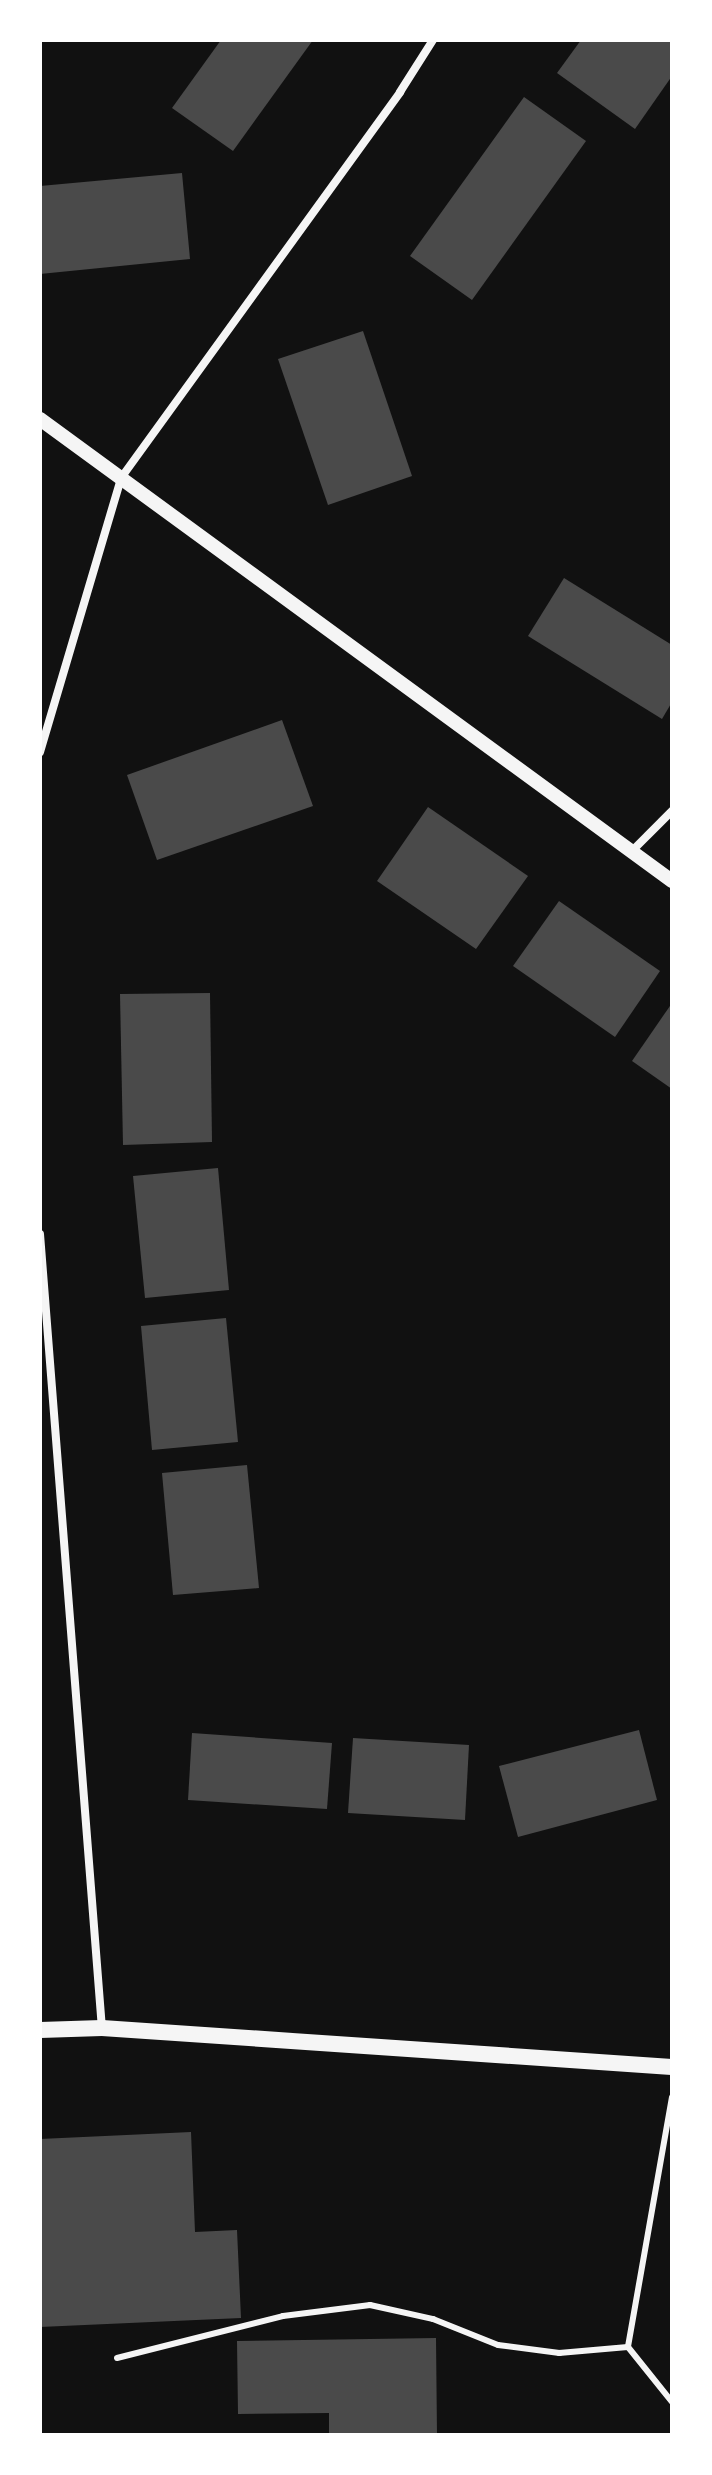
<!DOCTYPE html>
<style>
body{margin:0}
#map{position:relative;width:712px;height:2475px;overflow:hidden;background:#111;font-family:"Source Serif 4",serif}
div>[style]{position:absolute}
.building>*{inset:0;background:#4a4a4a}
.service>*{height:6px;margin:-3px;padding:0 3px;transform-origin:3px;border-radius:3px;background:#f5f5f5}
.minor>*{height:8px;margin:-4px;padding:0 4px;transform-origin:4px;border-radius:4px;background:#f5f5f5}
.tertiary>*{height:14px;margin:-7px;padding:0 7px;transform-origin:7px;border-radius:7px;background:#f5f5f5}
.secondary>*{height:16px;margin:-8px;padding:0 8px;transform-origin:8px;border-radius:8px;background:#f5f5f5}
span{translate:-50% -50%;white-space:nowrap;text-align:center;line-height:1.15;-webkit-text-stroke:8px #fff;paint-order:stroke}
.frame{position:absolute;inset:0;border:42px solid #fff;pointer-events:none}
</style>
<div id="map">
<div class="building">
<div style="clip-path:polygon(221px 40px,313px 40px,233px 151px,172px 108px)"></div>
<div style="clip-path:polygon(581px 40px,672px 40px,672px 76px,635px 129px,557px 73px)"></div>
<div style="clip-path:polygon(524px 97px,586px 141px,472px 300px,410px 256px)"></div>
<div style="clip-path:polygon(182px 173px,190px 259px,40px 274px,40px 186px)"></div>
<div style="clip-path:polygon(363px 331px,412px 476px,328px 505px,278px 359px)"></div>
<div style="clip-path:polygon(564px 578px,672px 645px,672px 702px,662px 719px,528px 636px)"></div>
<div style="clip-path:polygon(282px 720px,313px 806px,157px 860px,127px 775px)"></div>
<div style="clip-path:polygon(428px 807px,528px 876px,476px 949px,377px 881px)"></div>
<div style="clip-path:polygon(559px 901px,660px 971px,615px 1037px,513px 966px)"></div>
<div style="clip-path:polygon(210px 993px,212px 1142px,123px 1145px,120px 994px)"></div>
<div style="clip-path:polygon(672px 1003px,672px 1089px,632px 1061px)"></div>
<div style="clip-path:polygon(218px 1168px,229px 1290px,145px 1298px,133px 1176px)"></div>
<div style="clip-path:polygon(226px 1318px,238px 1442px,152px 1450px,141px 1326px)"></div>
<div style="clip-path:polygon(247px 1465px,259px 1588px,173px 1595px,162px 1473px)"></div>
<div style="clip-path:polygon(639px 1730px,657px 1800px,518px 1837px,499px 1766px)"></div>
<div style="clip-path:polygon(192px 1733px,332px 1743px,327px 1809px,188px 1800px)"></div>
<div style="clip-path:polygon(353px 1738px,469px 1745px,465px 1820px,348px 1813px)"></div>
<div style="clip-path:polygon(191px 2132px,195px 2232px,237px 2230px,241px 2318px,40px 2327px,40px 2139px)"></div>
<div style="clip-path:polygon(436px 2338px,437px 2435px,329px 2435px,329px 2413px,238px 2414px,237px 2341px)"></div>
</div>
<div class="service">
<div style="left:672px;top:2097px;width:254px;rotate:100deg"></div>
<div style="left:628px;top:2347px;width:70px;rotate:51.3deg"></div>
<div style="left:117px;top:2358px;width:171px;rotate:-14.2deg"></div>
<div style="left:283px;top:2316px;width:88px;rotate:-7.2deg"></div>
<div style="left:370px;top:2305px;width:65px;rotate:12.5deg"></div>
<div style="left:433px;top:2319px;width:70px;rotate:21.8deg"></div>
<div style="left:498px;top:2345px;width:62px;rotate:7.5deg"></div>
<div style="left:559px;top:2353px;width:69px;rotate:-5deg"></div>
</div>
<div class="minor">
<div style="left:40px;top:752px;width:286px;rotate:-73.5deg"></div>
<div style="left:121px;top:478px;width:476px;rotate:-54.1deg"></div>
<div style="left:400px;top:92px;width:62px;rotate:-57.6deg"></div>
<div style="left:632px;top:851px;width:57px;rotate:-45deg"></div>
<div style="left:40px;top:1234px;width:796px;rotate:85.54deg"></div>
</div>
<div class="tertiary">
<div style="left:40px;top:419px;width:783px;rotate:36.17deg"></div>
</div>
<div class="secondary">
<div style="left:40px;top:2030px;width:62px;rotate:-1.8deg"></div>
<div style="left:102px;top:2028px;width:571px;rotate:3.91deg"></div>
</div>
<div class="frame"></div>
</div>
